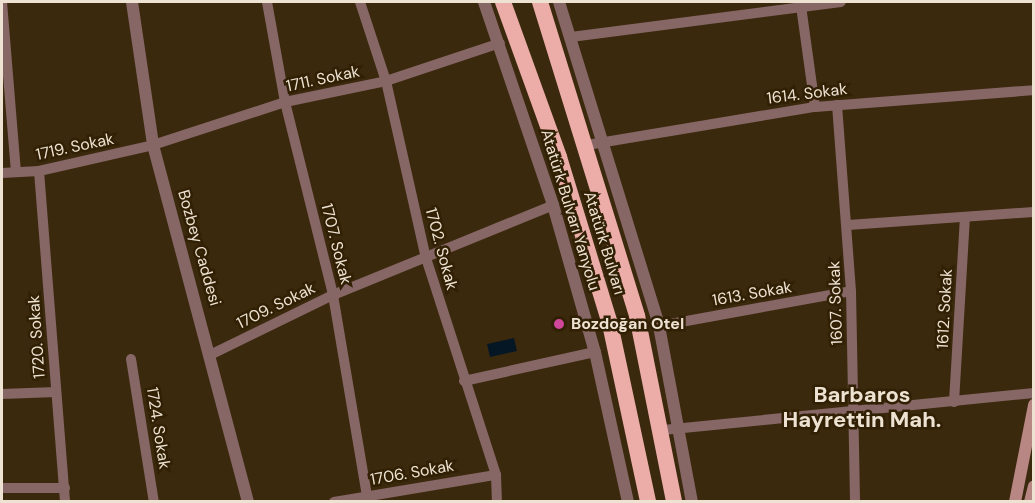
<!DOCTYPE html>
<meta charset="utf-8">
<style>
body{margin:0}
#map{position:relative;width:1035px;height:503px;overflow:hidden;background:#3b290e;font-family:"DM Sans",sans-serif}
div>[style]{position:absolute}
.water>*{inset:0;background:#051724}
.minor>*{height:10px;margin:-5px;padding:0 5px;transform-origin:5px;border-radius:5px;background:#866765}
.tertiary>*{height:12px;margin:-6px;padding:0 6px;transform-origin:6px;border-radius:6px;background:#866765}
.secondary>*{height:12px;margin:-6px;padding:0 6px;transform-origin:6px;border-radius:6px;background:#b88784}
.trunk>*{height:16px;margin:-8px;padding:0 8px;transform-origin:8px;border-radius:8px;background:#ecaca8}
.dots>*{width:16px;height:16px;translate:-50% -50%;box-sizing:border-box;border:3px solid #312004;border-radius:50%}
span{translate:-50% -50%;white-space:nowrap;text-align:center;line-height:1.15;-webkit-text-stroke:5px #312004;paint-order:stroke}
.street-label{font-size:16px;color:#eee3d3}
.poi-label{font-size:16px;color:#eee3d3;font-weight:700}
.left{translate:0 -50%;text-align:left}
.district-label{font-size:22px;color:#eee3d3;font-weight:700}
.frame{position:absolute;inset:0;border:3px solid #eee3d3;pointer-events:none}
</style>
<div id="map">
<div class="water">
<div style="clip-path:polygon(514px 338px,517px 351px,490px 357px,487px 344px)"></div>
</div>
<div class="minor">
<div style="left:2px;top:2px;width:170px;rotate:85.3deg"></div>
<div style="left:267px;top:2px;width:102px;rotate:79.8deg"></div>
<div style="left:285px;top:102px;width:199px;rotate:76deg"></div>
<div style="left:333px;top:295px;width:204px;rotate:80.4deg"></div>
<div style="left:360px;top:2px;width:83px;rotate:71.8deg"></div>
<div style="left:386px;top:81px;width:181px;rotate:77.3deg"></div>
<div style="left:426px;top:258px;width:228px;rotate:72.1deg"></div>
<div style="left:496px;top:475px;width:27px;rotate:88deg"></div>
<div style="left:801px;top:6px;width:102px;rotate:82.1deg"></div>
<div style="left:571px;top:37px;width:272px;rotate:-7.4deg"></div>
<div style="left:837px;top:105px;width:187px;rotate:85.7deg"></div>
<div style="left:851px;top:291px;width:211px;rotate:88.9deg"></div>
<div style="left:587px;top:145px;width:231px;rotate:-9.5deg"></div>
<div style="left:815px;top:107px;width:220px;rotate:-4.4deg"></div>
<div style="left:39px;top:171px;width:332px;rotate:85.5deg"></div>
<div style="left:2px;top:173px;width:37px;rotate:-3deg"></div>
<div style="left:39px;top:171px;width:117px;rotate:-12.8deg"></div>
<div style="left:153px;top:145px;width:139px;rotate:-18deg"></div>
<div style="left:285px;top:102px;width:103px;rotate:-11.7deg"></div>
<div style="left:386px;top:81px;width:120px;rotate:-18.4deg"></div>
<div style="left:848px;top:225px;width:186px;rotate:-4deg"></div>
<div style="left:659px;top:326px;width:195px;rotate:-10.3deg"></div>
<div style="left:212px;top:354px;width:135px;rotate:-26deg"></div>
<div style="left:333px;top:295px;width:238px;rotate:-22.2deg"></div>
<div style="left:131px;top:359px;width:145px;rotate:80.9deg"></div>
<div style="left:464px;top:381px;width:134px;rotate:-12.5deg"></div>
<div style="left:2px;top:394px;width:54px;rotate:-2.1deg"></div>
<div style="left:954px;top:402px;width:185px;rotate:-86.6deg"></div>
<div style="left:663px;top:430px;width:373px;rotate:-5.7deg"></div>
<div style="left:2px;top:488px;width:63px"></div>
<div style="left:334px;top:502px;width:164px;rotate:-9.5deg"></div>
</div>
<div class="tertiary">
<div style="left:132px;top:2px;width:145px;rotate:81.6deg"></div>
<div style="left:153px;top:145px;width:369px;rotate:75.1deg"></div>
<div style="left:484px;top:2px;width:214px;rotate:71.2deg"></div>
<div style="left:553px;top:205px;width:153px;rotate:74.1deg"></div>
<div style="left:595px;top:352px;width:154px;rotate:77.6deg"></div>
<div style="left:559px;top:2px;width:339px;rotate:72.8deg"></div>
<div style="left:659px;top:326px;width:179px;rotate:79.4deg"></div>
</div>
<div class="secondary">
<div style="left:1015px;top:502px;width:99px;rotate:-78.9deg"></div>
<div style="left:1030px;top:502px;width:16px;rotate:-76deg"></div>
</div>
<div class="trunk">
<div style="left:503px;top:2px;width:165px;rotate:70.1deg"></div>
<div style="left:559px;top:157px;width:175px;rotate:73deg"></div>
<div style="left:610px;top:324px;width:182px;rotate:77.9deg"></div>
<div style="left:540px;top:2px;width:329px;rotate:72.8deg"></div>
<div style="left:637px;top:316px;width:190px;rotate:78.7deg"></div>
</div>
<div class="dots">
<div style="left:559px;top:324px;background:#d1479c"></div>
</div>
<div class="street-label">
<span style="left:323px;top:79px;rotate:-12deg">1711. Sokak</span>
<span style="left:807px;top:94px;rotate:-7deg">1614. Sokak</span>
<span style="left:75px;top:147px;rotate:-12deg">1719. Sokak</span>
<span style="left:570px;top:210px;rotate:73deg">Atatürk Bulvarı Yanyolu</span>
<span style="left:604px;top:243px;rotate:73deg">Atatürk Bulvarı</span>
<span style="left:336px;top:244px;rotate:76deg">1707. Sokak</span>
<span style="left:199px;top:248px;rotate:74deg">Bozbey Caddesi</span>
<span style="left:441px;top:249px;rotate:75deg">1702. Sokak</span>
<span style="left:752px;top:294px;rotate:-10deg">1613. Sokak</span>
<span style="left:836px;top:303px;rotate:-92deg">1607. Sokak</span>
<span style="left:276px;top:306px;rotate:-26deg">1709. Sokak</span>
<span style="left:945px;top:309px;rotate:-87deg">1612. Sokak</span>
<span style="left:37px;top:337px;rotate:-94deg">1720. Sokak</span>
<span style="left:158px;top:428px;rotate:81deg">1724. Sokak</span>
<span style="left:412px;top:473px;rotate:-10deg">1706. Sokak</span>
</div>
<div class="poi-label">
<span class="left" style="left:571px;top:324px">Bozdoğan Otel</span>
</div>
<div class="district-label">
<span style="left:862px;top:407px">Barbaros<br>Hayrettin Mah.</span>
</div>
<div class="frame"></div>
</div>
